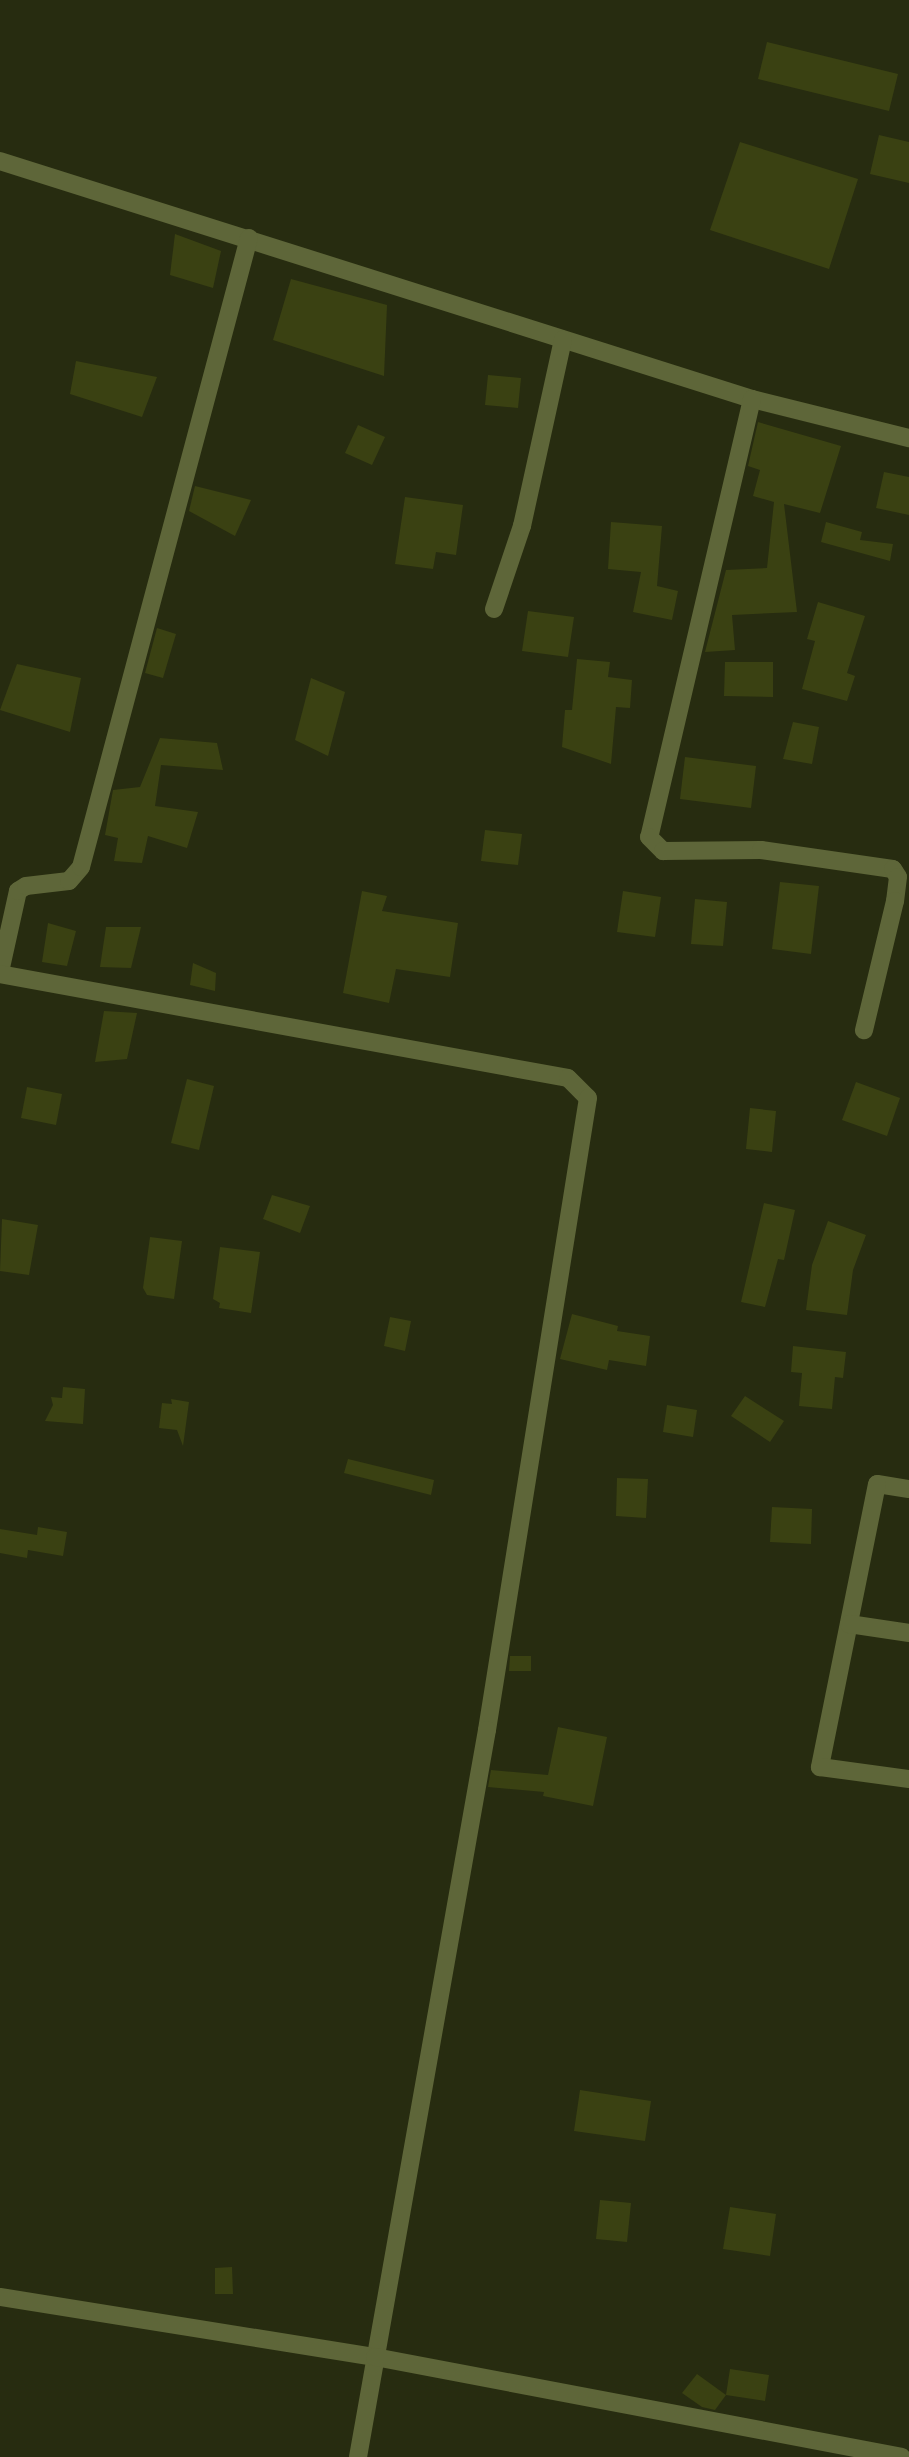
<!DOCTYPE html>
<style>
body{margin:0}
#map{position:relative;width:909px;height:2457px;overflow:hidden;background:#272c10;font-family:Arial,sans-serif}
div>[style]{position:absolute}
.building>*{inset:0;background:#3a4112}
.minor>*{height:18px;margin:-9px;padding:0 9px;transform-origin:9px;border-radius:9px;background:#5e6639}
span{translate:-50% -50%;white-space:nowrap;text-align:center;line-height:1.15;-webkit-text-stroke:7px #272c10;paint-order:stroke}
</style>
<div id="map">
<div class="building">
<div style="clip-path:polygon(767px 42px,898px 74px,889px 111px,758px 79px)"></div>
<div style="clip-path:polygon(879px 135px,909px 142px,909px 183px,870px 174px)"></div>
<div style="clip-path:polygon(740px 142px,858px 179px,829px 269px,710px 230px)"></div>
<div style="clip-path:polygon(175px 234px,221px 251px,213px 288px,170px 275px)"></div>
<div style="clip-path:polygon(291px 279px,387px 305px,384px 376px,273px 340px)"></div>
<div style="clip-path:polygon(76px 361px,157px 377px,142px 417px,70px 394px)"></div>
<div style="clip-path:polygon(488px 375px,521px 378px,518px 408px,485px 405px)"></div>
<div style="clip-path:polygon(758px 422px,841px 446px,820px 513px,784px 504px,797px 612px,732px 615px,735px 650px,705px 652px,726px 570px,767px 568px,774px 502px,753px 496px,760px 470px,748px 466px)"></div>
<div style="clip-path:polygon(358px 425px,385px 437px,372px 465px,345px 453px)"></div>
<div style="clip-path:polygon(884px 472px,909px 477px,909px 515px,876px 508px)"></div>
<div style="clip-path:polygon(195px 486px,251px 500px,235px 536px,189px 511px)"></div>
<div style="clip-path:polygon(405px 497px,463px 505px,456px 555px,436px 552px,433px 569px,395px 564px)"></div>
<div style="clip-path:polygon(611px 522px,662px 526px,657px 586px,678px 591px,672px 620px,633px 612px,641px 572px,608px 569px)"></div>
<div style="clip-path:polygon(826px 522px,862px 532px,860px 540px,893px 544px,890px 561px,821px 542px)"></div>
<div style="clip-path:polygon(818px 602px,865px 616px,847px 673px,855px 676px,847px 701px,802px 689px,815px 641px,807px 639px)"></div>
<div style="clip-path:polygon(528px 611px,574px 617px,568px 657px,522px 651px)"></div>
<div style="clip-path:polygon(157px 628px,176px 634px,163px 678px,145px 673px)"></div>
<div style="clip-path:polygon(577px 659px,610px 662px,608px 677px,632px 680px,630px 708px,616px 707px,611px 764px,562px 747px,565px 710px,572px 710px)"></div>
<div style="clip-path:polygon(725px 662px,773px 662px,773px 697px,724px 696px)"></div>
<div style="clip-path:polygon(17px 664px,81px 678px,70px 732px,0 710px)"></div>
<div style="clip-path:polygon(311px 678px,345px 692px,328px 756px,295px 740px)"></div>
<div style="clip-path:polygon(793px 722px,819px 727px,812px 764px,783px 759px)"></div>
<div style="clip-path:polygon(160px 738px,217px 743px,223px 770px,161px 765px,155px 806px,198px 812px,187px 848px,148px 836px,142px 863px,114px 861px,118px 838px,105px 835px,113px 790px,140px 787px)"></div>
<div style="clip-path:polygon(685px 757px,756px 766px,751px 808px,680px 799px)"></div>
<div style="clip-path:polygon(485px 830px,522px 834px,518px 865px,481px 861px)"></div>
<div style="clip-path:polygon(780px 882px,819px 886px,811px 954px,772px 949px)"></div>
<div style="clip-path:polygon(362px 891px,387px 896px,382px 911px,458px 923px,450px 977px,396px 969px,389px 1003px,343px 993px)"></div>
<div style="clip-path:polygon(623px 891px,661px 897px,655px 937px,617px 932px)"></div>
<div style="clip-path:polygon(695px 899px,727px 902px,723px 946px,691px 944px)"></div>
<div style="clip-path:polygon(48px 923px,76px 931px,67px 966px,42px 962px)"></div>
<div style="clip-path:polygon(106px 927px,141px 927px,131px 968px,100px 967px)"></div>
<div style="clip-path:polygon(193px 963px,216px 973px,215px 991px,190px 985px)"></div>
<div style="clip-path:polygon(104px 1011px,137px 1013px,127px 1059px,95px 1062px)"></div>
<div style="clip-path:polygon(187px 1079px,214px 1086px,199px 1150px,171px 1143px)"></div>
<div style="clip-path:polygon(856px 1082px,900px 1098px,887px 1136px,842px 1120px)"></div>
<div style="clip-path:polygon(27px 1087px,62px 1094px,56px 1125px,21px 1118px)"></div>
<div style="clip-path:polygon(750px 1108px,776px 1111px,772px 1152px,746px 1149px)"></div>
<div style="clip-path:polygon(272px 1195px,310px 1206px,300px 1233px,263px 1219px)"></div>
<div style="clip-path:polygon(764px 1203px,795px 1210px,784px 1260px,778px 1259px,765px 1307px,741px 1302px)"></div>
<div style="clip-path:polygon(2px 1219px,38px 1225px,29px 1275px,0 1271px)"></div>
<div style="clip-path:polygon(828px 1221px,866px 1235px,853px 1270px,847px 1315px,806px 1310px,812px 1265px)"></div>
<div style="clip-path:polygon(150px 1237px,182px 1241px,174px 1299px,147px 1295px,143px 1288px)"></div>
<div style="clip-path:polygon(220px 1247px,260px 1252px,251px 1313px,219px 1308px,220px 1303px,213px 1299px)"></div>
<div style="clip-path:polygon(572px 1314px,618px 1326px,617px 1331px,650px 1336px,646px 1366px,609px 1360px,607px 1370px,560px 1359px)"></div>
<div style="clip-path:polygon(390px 1317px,411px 1321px,405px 1351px,384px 1346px)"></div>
<div style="clip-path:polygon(793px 1346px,846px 1352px,843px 1378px,835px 1377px,832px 1409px,799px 1406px,802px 1373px,791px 1372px)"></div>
<div style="clip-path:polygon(63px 1387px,85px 1389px,83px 1424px,45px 1421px,53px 1405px,51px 1397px,62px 1398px)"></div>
<div style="clip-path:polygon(745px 1396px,784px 1421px,770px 1442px,731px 1416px)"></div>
<div style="clip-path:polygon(171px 1399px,189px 1402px,183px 1446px,177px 1430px,159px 1428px,162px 1403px,172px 1404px)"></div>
<div style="clip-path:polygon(667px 1405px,697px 1410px,693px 1437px,663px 1432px)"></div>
<div style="clip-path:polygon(348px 1459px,434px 1480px,431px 1495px,344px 1473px)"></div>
<div style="clip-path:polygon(617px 1478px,648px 1479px,646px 1518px,616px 1516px)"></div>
<div style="clip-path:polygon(772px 1507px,812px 1509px,811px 1544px,770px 1542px)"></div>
<div style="clip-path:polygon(38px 1527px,67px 1532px,63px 1556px,28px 1550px,27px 1558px,0 1553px,0 1529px,37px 1535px)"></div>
<div style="clip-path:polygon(510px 1656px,531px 1656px,531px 1671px,509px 1671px)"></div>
<div style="clip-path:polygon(558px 1727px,607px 1737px,593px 1806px,543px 1796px,544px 1792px,488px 1787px,491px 1770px,548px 1775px)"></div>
<div style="clip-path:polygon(580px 2090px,651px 2101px,645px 2141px,574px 2131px)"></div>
<div style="clip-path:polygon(600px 2200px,631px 2203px,627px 2242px,596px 2239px)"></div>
<div style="clip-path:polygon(730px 2207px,776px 2214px,770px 2256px,723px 2249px)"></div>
<div style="clip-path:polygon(232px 2267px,233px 2294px,215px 2294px,215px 2268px)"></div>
<div style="clip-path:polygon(730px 2369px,769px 2375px,765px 2401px,726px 2395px)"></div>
<div style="clip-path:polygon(697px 2374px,726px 2395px,715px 2410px,702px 2407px,682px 2393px)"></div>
</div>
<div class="minor">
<div style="left:0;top:161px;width:789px;rotate:17.56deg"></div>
<div style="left:752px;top:399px;width:162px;rotate:14deg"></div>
<div style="left:752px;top:399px;width:450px;rotate:103.2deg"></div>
<div style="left:649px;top:837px;width:20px;rotate:45deg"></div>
<div style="left:663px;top:851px;width:98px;rotate:-0.6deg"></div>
<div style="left:761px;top:850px;width:133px;rotate:8.2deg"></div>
<div style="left:893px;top:869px;width:9px;rotate:58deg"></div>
<div style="left:898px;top:877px;width:24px;rotate:97deg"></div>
<div style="left:895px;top:901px;width:133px;rotate:103.5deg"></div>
<div style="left:494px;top:609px;width:88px;rotate:-71.4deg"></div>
<div style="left:522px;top:526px;width:191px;rotate:-77.6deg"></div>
<div style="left:0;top:972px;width:83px;rotate:-77.5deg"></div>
<div style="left:18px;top:891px;width:9px;rotate:-32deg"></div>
<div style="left:26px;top:886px;width:43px;rotate:-6.6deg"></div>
<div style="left:69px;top:881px;width:18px;rotate:-49deg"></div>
<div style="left:81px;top:867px;width:651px;rotate:-75.05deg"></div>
<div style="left:0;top:974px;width:577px;rotate:10.38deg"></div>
<div style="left:568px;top:1078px;width:28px;rotate:45deg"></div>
<div style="left:588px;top:1098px;width:640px;rotate:99.08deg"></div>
<div style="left:487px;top:1730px;width:738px;rotate:100.06deg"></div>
<div style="left:909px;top:1489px;width:32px;rotate:-171deg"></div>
<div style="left:877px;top:1484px;width:289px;rotate:101.4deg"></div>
<div style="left:820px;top:1767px;width:90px;rotate:7.7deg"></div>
<div style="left:849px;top:1624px;width:61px;rotate:8.5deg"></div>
<div style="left:0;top:2297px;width:380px;rotate:9.1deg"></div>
<div style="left:375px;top:2357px;width:536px;rotate:10.74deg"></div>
</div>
</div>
